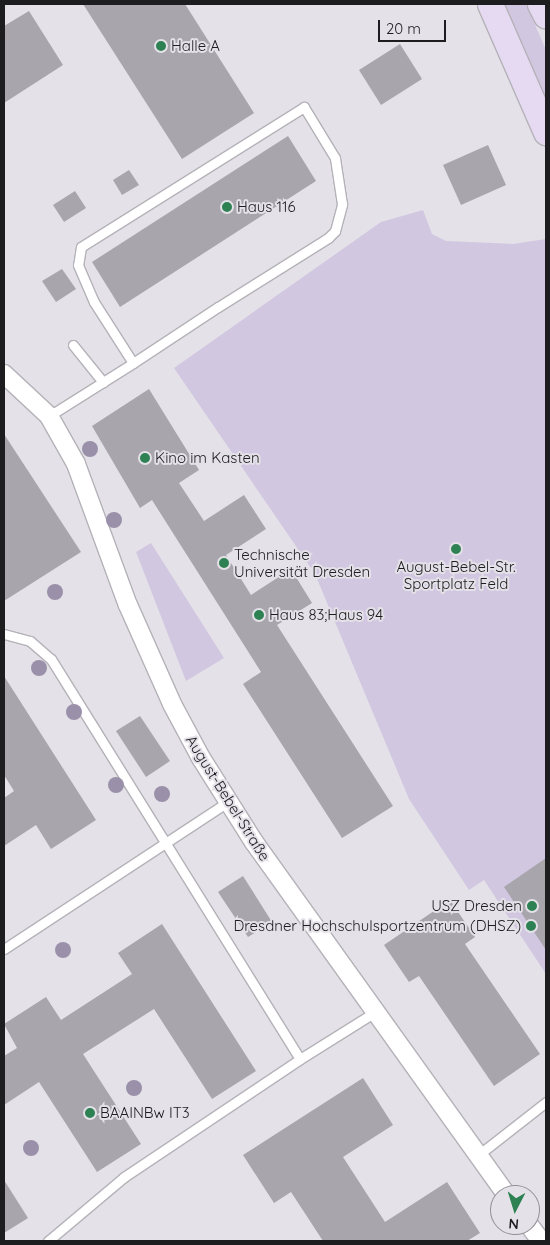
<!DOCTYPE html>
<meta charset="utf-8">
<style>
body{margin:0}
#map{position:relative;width:550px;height:1245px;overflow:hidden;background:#e4e1e8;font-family:Quicksand,sans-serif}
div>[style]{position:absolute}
.green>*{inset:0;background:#d2c7e0}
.building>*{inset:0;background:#a8a5ac}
.roads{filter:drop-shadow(1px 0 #b4b2b8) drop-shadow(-1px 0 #b4b2b8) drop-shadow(0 1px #b4b2b8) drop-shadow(0 -1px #b4b2b8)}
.service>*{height:9px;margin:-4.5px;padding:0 4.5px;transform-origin:4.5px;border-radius:4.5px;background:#fff}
.minor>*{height:18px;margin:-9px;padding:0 9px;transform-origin:9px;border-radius:9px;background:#fff}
.secondary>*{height:25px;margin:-12.5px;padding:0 12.5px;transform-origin:12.5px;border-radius:12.5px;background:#e5daf2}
.trees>*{width:16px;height:16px;margin:-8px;border-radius:50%;background:#9b90a9}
.dots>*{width:14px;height:14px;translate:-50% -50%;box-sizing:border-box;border:2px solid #e4e1e8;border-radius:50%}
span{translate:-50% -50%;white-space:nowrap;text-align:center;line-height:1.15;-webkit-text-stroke:4px #e4e1e8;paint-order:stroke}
.poi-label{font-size:15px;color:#1d1c1f}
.left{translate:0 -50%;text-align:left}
.right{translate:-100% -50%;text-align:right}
.street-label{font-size:15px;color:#1d1c1f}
.frame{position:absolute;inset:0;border:5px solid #1d1c1f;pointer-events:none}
.north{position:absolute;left:490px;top:1185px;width:50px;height:50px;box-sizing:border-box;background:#e4e1e8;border:1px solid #949298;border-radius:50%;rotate:185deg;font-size:14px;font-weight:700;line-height:20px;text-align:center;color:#1d1c1f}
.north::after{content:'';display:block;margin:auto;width:18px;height:22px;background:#2e8153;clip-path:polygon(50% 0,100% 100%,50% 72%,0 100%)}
.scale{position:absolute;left:378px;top:20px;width:68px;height:22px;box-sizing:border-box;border:2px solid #1d1c1f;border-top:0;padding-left:6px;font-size:15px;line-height:18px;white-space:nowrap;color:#1d1c1f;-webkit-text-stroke:4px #e4e1e8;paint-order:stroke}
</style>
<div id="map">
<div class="green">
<div style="clip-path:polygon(502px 4px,526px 4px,546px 50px,546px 101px)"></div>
<div style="clip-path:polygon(423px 210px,432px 234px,446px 241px,513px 244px,546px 239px,546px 974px,484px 880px,469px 890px,409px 799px,315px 574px,174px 368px,381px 222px)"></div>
<div style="clip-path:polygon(151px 543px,224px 658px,186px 681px,136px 552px)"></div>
</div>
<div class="building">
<div style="clip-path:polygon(83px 4px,185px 4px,254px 113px,182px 159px)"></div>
<div style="clip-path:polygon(29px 11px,63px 65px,4px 103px,4px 26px)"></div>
<div style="clip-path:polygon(400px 44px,422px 79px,381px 105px,359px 70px)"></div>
<div style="clip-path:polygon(288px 136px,316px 181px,120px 307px,92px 262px)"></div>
<div style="clip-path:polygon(488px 145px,506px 185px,461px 205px,443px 165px)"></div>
<div style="clip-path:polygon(129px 170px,139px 185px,122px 195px,113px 180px)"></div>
<div style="clip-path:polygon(75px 191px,86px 208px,64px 222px,53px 205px)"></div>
<div style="clip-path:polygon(62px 269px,76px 289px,56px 302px,42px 281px)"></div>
<div style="clip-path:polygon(149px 389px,199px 470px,179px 483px,204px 521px,244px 495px,266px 529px,226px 555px,251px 595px,291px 569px,312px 603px,277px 625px,393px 806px,342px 838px,243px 684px,261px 672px,152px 500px,140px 508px,92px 426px)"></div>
<div style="clip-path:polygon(4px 434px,81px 552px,4px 601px)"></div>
<div style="clip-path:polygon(4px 676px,96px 820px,51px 849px,36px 825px,4px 846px,4px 798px,14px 791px,4px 775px)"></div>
<div style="clip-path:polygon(140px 716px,170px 761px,146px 777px,116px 731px)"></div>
<div style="clip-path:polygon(546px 858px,546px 950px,504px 887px)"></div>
<div style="clip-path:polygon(243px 876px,272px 922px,248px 937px,218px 892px)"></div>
<div style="clip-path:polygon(450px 900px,475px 937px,465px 944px,540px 1054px,494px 1086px,419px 976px,409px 982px,384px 945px)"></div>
<div style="clip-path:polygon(162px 924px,256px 1071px,212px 1099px,154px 1009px,83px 1054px,141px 1144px,97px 1172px,39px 1082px,4px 1105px,4px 1056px,17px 1048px,4px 1024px,46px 997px,61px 1020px,132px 974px,118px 953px)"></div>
<div style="clip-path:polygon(363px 1078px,393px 1125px,343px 1157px,385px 1222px,447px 1182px,480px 1233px,467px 1241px,323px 1241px,291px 1192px,274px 1203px,243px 1155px)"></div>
<div style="clip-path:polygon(4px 1180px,28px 1218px,4px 1233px)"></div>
</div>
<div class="roads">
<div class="service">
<div style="left:73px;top:345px;width:48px;rotate:51deg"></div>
<div style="left:49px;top:416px;width:99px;rotate:-32.2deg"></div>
<div style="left:133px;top:363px;width:102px;rotate:-33.4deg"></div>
<div style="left:218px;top:307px;width:130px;rotate:-32.1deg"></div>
<div style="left:328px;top:238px;width:10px;rotate:-45deg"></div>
<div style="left:335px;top:231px;width:28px;rotate:-75deg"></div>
<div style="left:342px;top:204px;width:47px;rotate:-98.7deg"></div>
<div style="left:335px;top:158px;width:60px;rotate:-121.3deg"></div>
<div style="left:304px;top:107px;width:263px;rotate:147.9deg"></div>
<div style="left:81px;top:247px;width:18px;rotate:99deg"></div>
<div style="left:78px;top:265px;width:40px;rotate:66.6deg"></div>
<div style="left:94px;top:302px;width:72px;rotate:57.4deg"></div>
<div style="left:4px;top:634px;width:27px;rotate:15deg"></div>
<div style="left:30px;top:641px;width:28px;rotate:41deg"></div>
<div style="left:51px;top:659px;width:471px;rotate:58.1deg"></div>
<div style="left:300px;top:1059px;width:89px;rotate:-32.1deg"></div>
<div style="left:4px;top:949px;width:268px;rotate:-33.3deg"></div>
<div style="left:477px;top:1156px;width:88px;rotate:-38deg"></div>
<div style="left:48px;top:1241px;width:99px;rotate:-40.1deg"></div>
<div style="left:124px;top:1177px;width:212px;rotate:-33.8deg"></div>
</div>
<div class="minor">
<div style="left:4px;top:374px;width:62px;rotate:43deg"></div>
<div style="left:49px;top:416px;width:55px;rotate:60.6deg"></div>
<div style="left:76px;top:464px;width:150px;rotate:69.8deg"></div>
<div style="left:128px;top:605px;width:108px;rotate:66deg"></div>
<div style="left:172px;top:704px;width:61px;rotate:61.8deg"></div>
<div style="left:201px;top:758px;width:99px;rotate:57.8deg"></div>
<div style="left:254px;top:842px;width:434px;rotate:54.4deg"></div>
<div style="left:529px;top:1225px;width:20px;rotate:53deg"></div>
</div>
<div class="secondary">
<div style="left:490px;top:4px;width:140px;rotate:66.4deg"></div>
<div style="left:540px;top:4px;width:13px;rotate:63deg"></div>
</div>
</div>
<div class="trees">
<div style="left:90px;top:449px"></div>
<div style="left:114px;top:520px"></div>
<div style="left:55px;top:592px"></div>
<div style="left:39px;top:668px"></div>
<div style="left:74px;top:712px"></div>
<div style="left:116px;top:785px"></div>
<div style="left:162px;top:794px"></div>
<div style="left:63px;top:950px"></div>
<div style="left:134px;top:1088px"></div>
<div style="left:31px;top:1148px"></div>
</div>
<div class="dots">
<div style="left:161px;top:46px;background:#2e8153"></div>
<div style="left:227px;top:207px;background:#2e8153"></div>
<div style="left:145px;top:458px;background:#2e8153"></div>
<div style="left:456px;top:549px;background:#2e8153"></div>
<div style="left:224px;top:563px;background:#2e8153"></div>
<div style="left:259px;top:615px;background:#2e8153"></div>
<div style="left:532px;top:906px;background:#2e8153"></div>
<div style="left:531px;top:926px;background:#2e8153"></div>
<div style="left:90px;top:1113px;background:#2e8153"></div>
</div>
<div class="poi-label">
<span class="left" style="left:171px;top:46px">Halle A</span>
<span class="left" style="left:237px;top:207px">Haus 116</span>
<span class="left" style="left:155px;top:458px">Kino im Kasten</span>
<span class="left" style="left:234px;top:563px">Technische<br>Universität Dresden</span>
<span style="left:456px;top:575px">August-Bebel-Str.<br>Sportplatz Feld</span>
<span class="left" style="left:269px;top:615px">Haus 83;Haus 94</span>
<span class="right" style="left:522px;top:906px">USZ Dresden</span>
<span class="right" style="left:521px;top:926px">Dresdner Hochschulsportzentrum (DHSZ)</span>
<span class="left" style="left:100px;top:1113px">BAAINBw IT3</span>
</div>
<div class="street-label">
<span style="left:228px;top:798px;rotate:58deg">August-Bebel-Straße</span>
</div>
<div class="frame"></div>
<div class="north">N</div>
<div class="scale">20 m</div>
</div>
